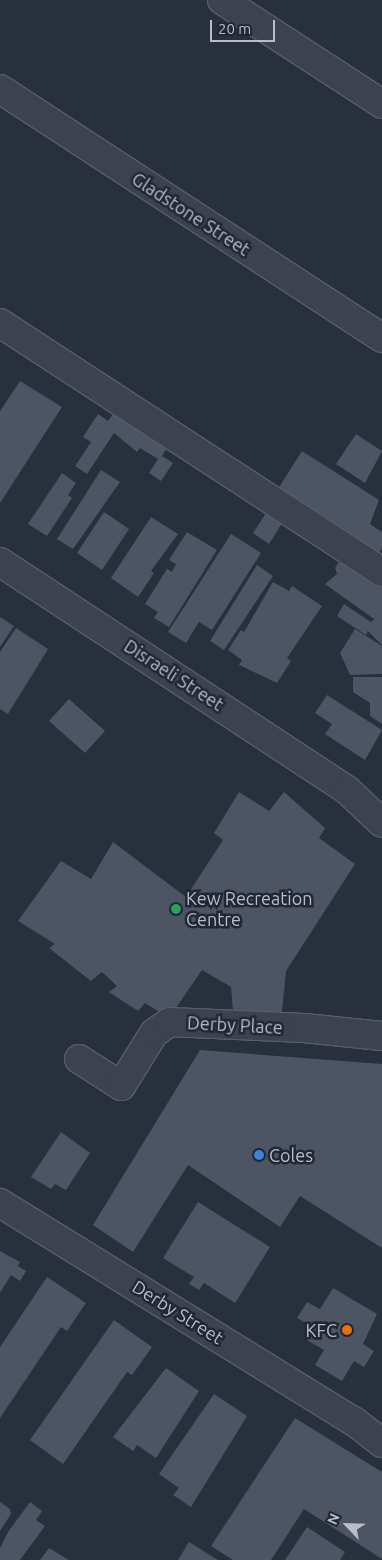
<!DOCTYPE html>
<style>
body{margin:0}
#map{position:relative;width:382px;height:1560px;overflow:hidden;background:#282f3d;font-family:Ubuntu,sans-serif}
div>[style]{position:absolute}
.building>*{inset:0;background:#4d5463}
.roads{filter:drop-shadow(1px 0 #575d68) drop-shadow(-1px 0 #575d68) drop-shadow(0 1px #575d68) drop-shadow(0 -1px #575d68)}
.minor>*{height:28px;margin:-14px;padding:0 14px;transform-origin:14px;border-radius:14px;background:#3c424e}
.dots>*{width:14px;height:14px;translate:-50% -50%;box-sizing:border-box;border:2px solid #212733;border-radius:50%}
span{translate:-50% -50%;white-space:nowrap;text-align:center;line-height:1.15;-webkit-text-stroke:5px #212733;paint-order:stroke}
.street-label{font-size:18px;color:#b9bdc8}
.poi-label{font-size:18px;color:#b9bdc8}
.left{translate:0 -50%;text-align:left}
.right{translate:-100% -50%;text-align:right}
.north{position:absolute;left:322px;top:1500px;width:50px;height:50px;-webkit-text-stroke:4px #212733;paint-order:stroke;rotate:294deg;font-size:14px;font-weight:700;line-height:20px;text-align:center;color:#b9bdc8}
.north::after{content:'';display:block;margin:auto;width:18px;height:22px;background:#b9bdc8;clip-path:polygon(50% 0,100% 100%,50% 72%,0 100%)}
.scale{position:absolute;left:210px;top:20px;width:65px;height:22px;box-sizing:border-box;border:2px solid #b9bdc8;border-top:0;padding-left:6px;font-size:15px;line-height:18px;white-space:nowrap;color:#b9bdc8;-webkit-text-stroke:4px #212733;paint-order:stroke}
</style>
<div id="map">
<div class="building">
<div style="clip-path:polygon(20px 381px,62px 407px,0 503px,0 411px)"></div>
<div style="clip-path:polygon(98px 414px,108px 421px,113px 414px,128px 424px,139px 421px,171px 442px,162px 456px,173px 463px,161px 481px,149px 473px,158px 459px,140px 448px,137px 452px,114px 433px,87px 474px,75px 466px,91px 442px,83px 437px)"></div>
<div style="clip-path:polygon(356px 434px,382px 451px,365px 483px,336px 464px)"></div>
<div style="clip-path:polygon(302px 451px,379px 500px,370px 524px,382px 532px,382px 548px,375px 560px,278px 489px)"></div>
<div style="clip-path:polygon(101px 470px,120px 482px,73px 549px,57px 539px)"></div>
<div style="clip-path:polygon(62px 473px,76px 483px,68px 495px,72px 498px,47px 536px,28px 524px)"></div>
<div style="clip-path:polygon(270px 507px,286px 517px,269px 544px,253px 533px)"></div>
<div style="clip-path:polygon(104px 512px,129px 529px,102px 570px,77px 553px)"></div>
<div style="clip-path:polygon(151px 517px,178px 534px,151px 571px,154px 573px,138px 597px,111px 578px)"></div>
<div style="clip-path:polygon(187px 532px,217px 550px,169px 627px,154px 618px,158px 612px,145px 604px,167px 569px,172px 572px,176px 564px,169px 560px)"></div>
<div style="clip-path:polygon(231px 534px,261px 553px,212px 630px,199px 622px,186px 643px,168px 632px)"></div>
<div style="clip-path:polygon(341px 558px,382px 579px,382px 645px,368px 631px,366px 635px,337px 616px,344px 604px,371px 622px,374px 619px,325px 584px,337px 574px,335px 568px)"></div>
<div style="clip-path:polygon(257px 565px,273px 576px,224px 650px,210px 641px)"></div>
<div style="clip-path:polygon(273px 582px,289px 591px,292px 586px,322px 606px,287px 658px,291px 661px,277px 683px,239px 665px,242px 660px,228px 650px,241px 630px,244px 632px)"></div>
<div style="clip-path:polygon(0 617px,14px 626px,0 647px)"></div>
<div style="clip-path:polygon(16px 628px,48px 649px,8px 714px,0 709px,0 652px)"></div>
<div style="clip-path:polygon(355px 629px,382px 646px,382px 674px,350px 675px,340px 653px)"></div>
<div style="clip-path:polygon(353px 677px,382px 677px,382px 724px,370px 716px,370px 703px,353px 692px)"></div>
<div style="clip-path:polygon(327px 695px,382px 730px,365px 760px,325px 734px,332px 724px,315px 713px)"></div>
<div style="clip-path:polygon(69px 699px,105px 731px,85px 753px,49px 721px)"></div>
<div style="clip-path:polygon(239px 792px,269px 811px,284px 792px,325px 828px,319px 838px,355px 864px,286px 971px,282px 1012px,233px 1011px,231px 987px,202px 970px,169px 1018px,145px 1003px,138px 1011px,109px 992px,117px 986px,102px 972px,91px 981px,49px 948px,55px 944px,18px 921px,61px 861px,91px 879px,113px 842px,186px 897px,223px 840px,214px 833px)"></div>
<div style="clip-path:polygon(200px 1050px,382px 1064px,382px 1248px,300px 1196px,280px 1227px,188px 1165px,133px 1252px,93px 1225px)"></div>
<div style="clip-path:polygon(61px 1132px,90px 1153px,66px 1190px,55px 1184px,51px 1189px,31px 1177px)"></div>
<div style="clip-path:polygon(198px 1202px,270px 1247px,235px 1303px,204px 1283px,199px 1290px,189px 1284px,194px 1277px,163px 1258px)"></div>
<div style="clip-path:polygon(0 1251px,20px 1262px,18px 1266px,26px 1271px,20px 1281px,11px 1275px,0 1293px)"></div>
<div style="clip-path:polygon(47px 1277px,86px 1303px,67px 1331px,61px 1327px,0 1418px,0 1347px)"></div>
<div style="clip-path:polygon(333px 1288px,377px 1314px,363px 1344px,374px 1351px,364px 1367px,354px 1361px,342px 1381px,315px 1365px,324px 1350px,307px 1340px,314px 1328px,297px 1318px,307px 1302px,320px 1309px)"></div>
<div style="clip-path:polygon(114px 1320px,152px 1347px,132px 1375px,127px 1372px,63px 1464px,30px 1440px)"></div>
<div style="clip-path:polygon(166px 1368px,199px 1391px,156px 1458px,137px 1445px,133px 1451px,113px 1437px)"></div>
<div style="clip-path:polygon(214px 1394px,247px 1416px,191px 1507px,173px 1495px,179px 1488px,159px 1474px)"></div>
<div style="clip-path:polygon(295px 1418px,382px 1472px,382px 1559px,304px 1509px,271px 1560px,233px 1560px,211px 1546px)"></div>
<div style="clip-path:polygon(0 1502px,10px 1509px,11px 1514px,0 1531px)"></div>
<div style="clip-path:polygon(30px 1502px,42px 1511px,36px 1520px,45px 1526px,20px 1560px,0 1560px,0 1548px,8px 1532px)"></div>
<div style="clip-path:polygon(307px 1527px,345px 1552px,340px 1560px,285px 1560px)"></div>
<div style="clip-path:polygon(189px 1542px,218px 1560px,178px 1560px)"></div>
<div style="clip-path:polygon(49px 1548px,69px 1560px,40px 1560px)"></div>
</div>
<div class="roads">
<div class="minor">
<div style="left:222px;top:0;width:191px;rotate:33deg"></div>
<div style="left:0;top:89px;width:456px;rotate:33.1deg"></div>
<div style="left:0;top:323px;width:456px;rotate:33.1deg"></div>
<div style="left:0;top:562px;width:415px;rotate:33.3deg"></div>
<div style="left:347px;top:790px;width:48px;rotate:43.3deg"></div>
<div style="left:79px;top:1059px;width:50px;rotate:32.7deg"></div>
<div style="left:121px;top:1086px;width:62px;rotate:-58.1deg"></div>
<div style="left:154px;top:1033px;width:19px;rotate:-35deg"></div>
<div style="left:170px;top:1022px;width:134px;rotate:2.6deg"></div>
<div style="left:304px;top:1028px;width:78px;rotate:5.9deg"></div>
<div style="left:0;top:1203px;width:417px;rotate:31.7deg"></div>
<div style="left:355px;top:1422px;width:34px;rotate:38deg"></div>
</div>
</div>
<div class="dots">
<div style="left:176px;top:909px;background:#2e9e5b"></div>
<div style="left:259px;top:1155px;background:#3f7fe0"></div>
<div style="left:347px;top:1330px;background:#e8710a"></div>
</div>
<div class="street-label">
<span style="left:191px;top:214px;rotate:33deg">Gladstone Street</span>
<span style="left:174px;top:675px;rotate:33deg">Disraeli Street</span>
<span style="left:235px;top:1025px;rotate:3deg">Derby Place</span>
<span style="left:178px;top:1312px;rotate:32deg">Derby Street</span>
</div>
<div class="poi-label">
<span class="left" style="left:186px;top:909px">Kew Recreation<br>Centre</span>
<span class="left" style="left:269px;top:1155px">Coles</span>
<span class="right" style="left:337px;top:1330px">KFC</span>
</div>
<div class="north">N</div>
<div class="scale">20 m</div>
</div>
